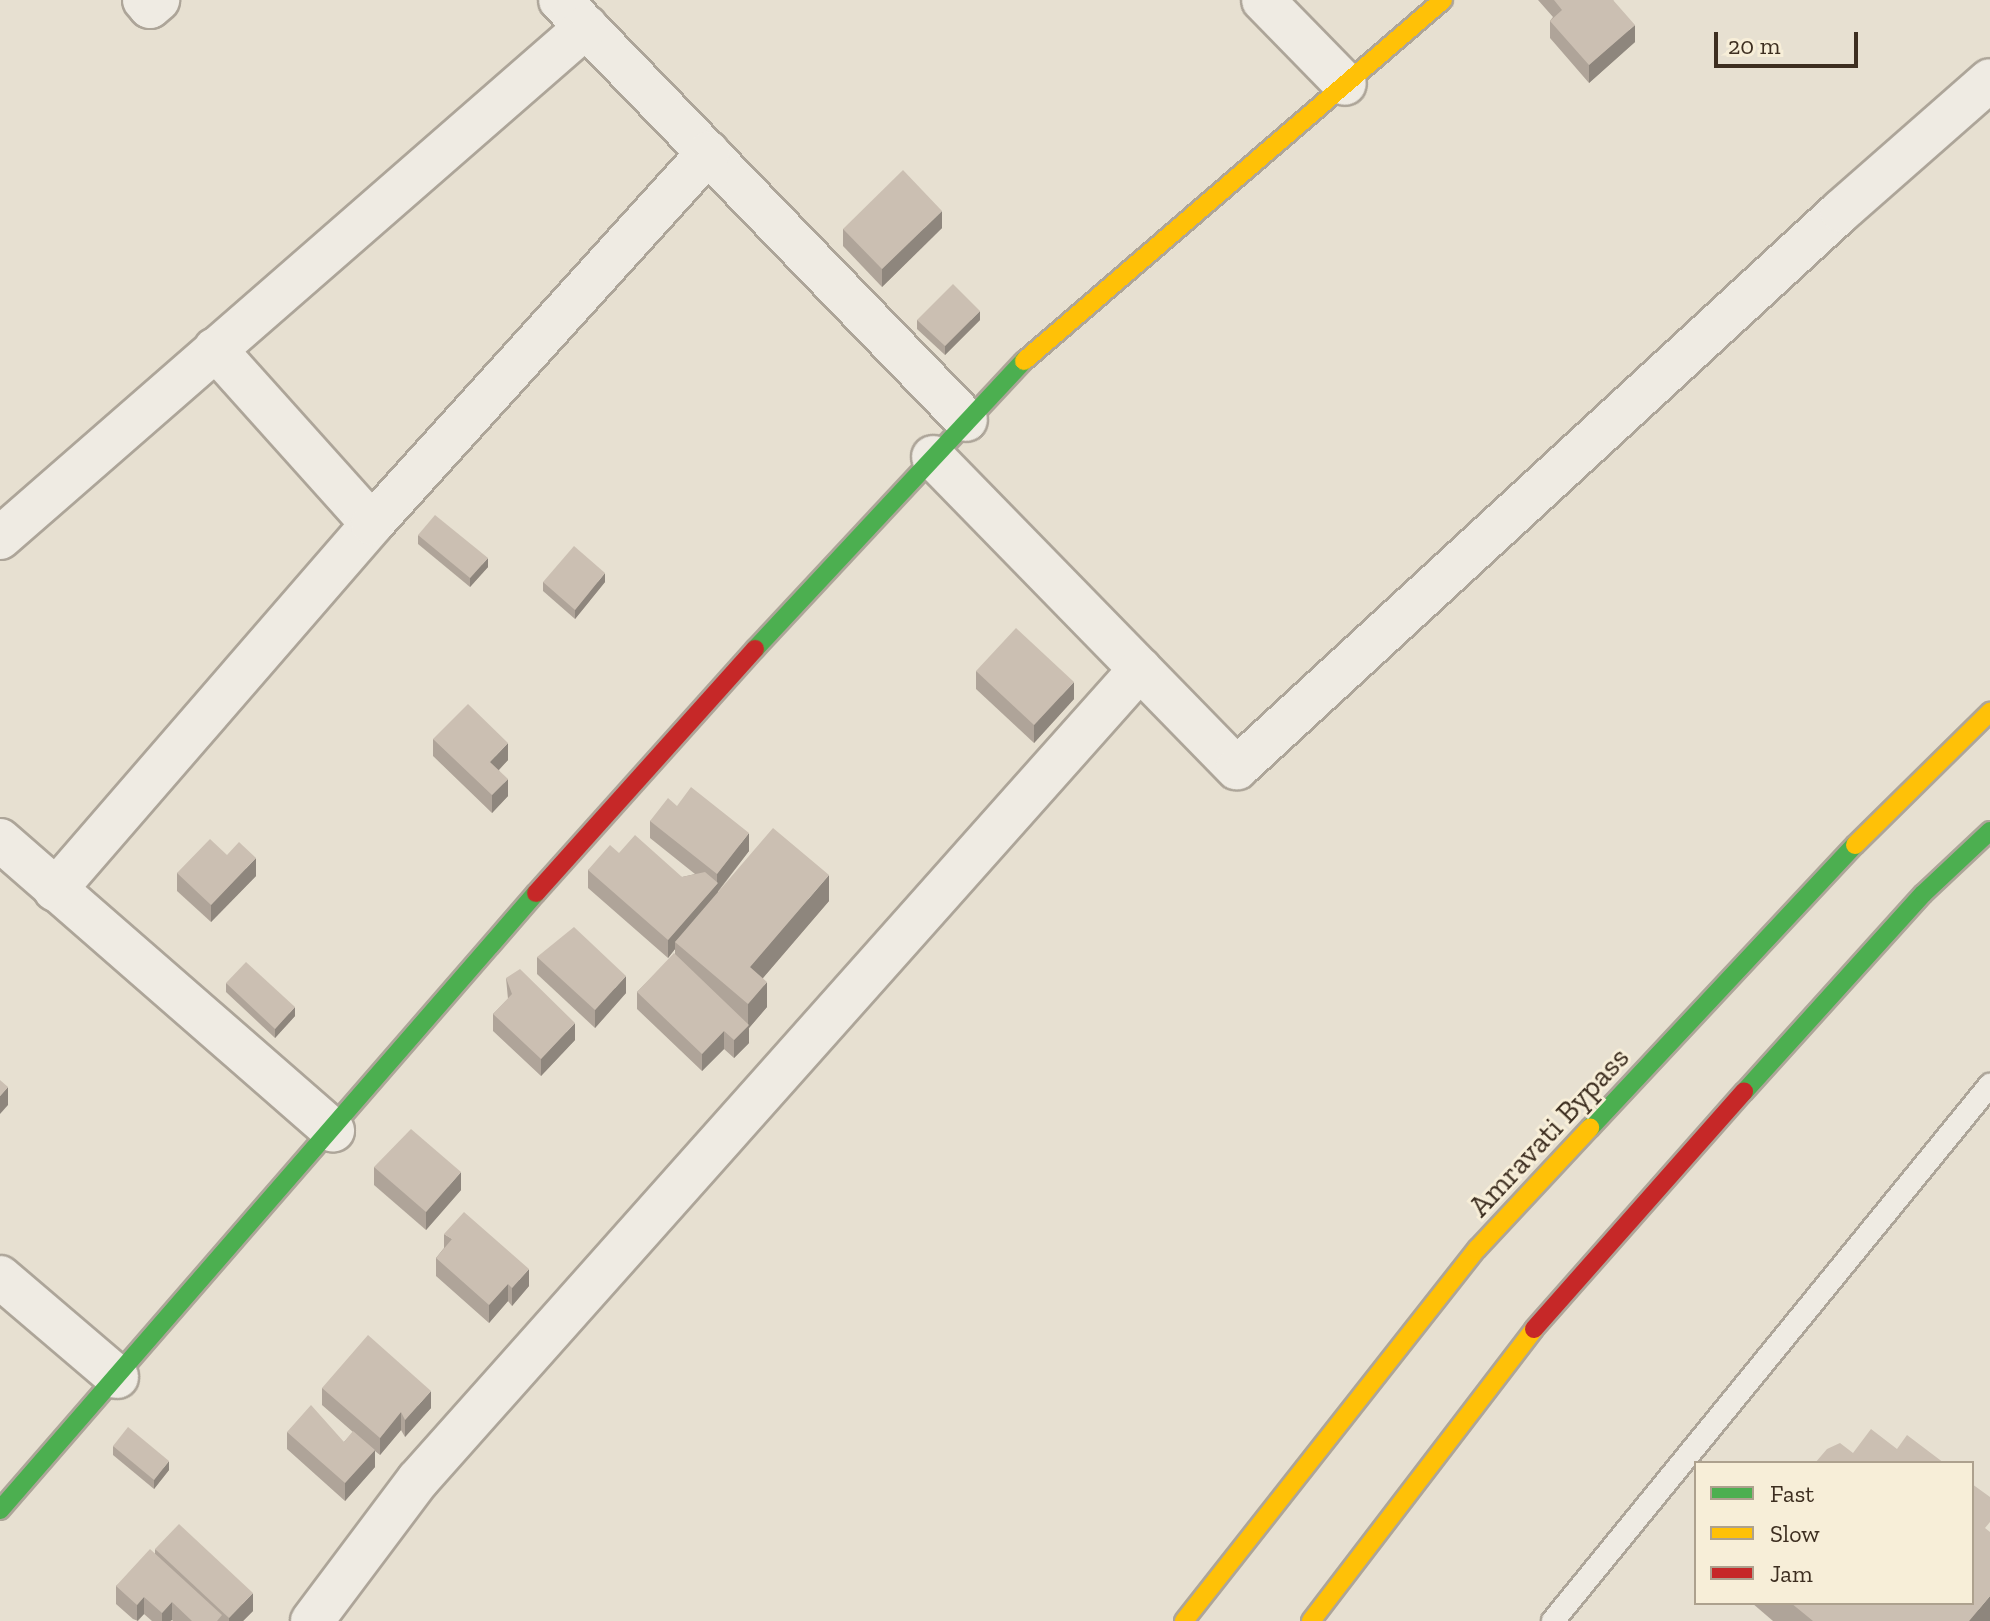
<!DOCTYPE html>
<style>
body{margin:0}
#map{position:relative;width:1990px;height:1621px;overflow:hidden;background:#e7e0d1;font-family:"Zilla Slab",serif}
div>[style]{position:absolute}
.roads{filter:drop-shadow(2px 0 #ada599) drop-shadow(-2px 0 #ada599) drop-shadow(0 2px #ada599) drop-shadow(0 -2px #ada599)}
.lane>*{height:22px;margin:-11px;padding:0 11px;transform-origin:11px;border-radius:11px;background:#efebe3}
.street>*{height:42px;margin:-21px;padding:0 21px;transform-origin:21px;border-radius:21px;background:#efebe3}
.fast>*{height:18px;margin:-9px;padding:0 9px;transform-origin:9px;border-radius:9px;background:#4caf50}
.slow>*{height:18px;margin:-9px;padding:0 9px;transform-origin:9px;border-radius:9px;background:#ffc107}
.jam>*{height:18px;margin:-9px;padding:0 9px;transform-origin:9px;border-radius:9px;background:#c62828}
.wall>*{inset:0;background:#afa499}
.shaded-wall>*{inset:0;background:#8e867d}
.building>*{inset:0;background:#cbbfb2}
span{translate:-50% -50%;white-space:nowrap;text-align:center;line-height:1.15;-webkit-text-stroke:6px #f7eed8;paint-order:stroke}
.street-label{font-size:30px;color:#3d2e20}
.legend{position:absolute;left:1694px;top:1461px;width:280px;height:144px;box-sizing:border-box;background:#f7eed8;border:2px solid #ada18e;margin:0;padding:10px 14px;list-style:none;font-size:24px;color:#3d2e20}
.legend li{display:flex;align-items:center;gap:16px;height:40px}
.legend b{width:40px;border:2px solid #ada18e}
.scale{position:absolute;left:1714px;top:32px;width:144px;height:36px;box-sizing:border-box;border:4px solid #3d2e20;border-top:0;padding-left:10px;font-size:24px;line-height:28px;white-space:nowrap;color:#3d2e20;-webkit-text-stroke:6px #f7eed8;paint-order:stroke}
</style>
<div id="map">
<div class="roads">
<div class="lane">
<div style="left:1553px;top:1621px;width:692px;rotate:-50.81deg"></div>
</div>
<div class="street">
<div style="left:144px;top:0;width:9px;rotate:49deg"></div>
<div style="left:150px;top:7px;width:11px;rotate:-41deg"></div>
<div style="left:560px;top:0;width:584px;rotate:45.97deg"></div>
<div style="left:1263px;top:0;width:117px;rotate:45.7deg"></div>
<div style="left:215px;top:349px;width:235px;rotate:48.1deg"></div>
<div style="left:933px;top:457px;width:435px;rotate:45.7deg"></div>
<div style="left:1237px;top:768px;width:822px;rotate:-42.68deg"></div>
<div style="left:1841px;top:211px;width:198px;rotate:-41.3deg"></div>
<div style="left:0;top:538px;width:778px;rotate:-41.09deg"></div>
<div style="left:0;top:840px;width:442px;rotate:41.1deg"></div>
<div style="left:55px;top:890px;width:484px;rotate:-49.1deg"></div>
<div style="left:372px;top:524px;width:501px;rotate:-47.83deg"></div>
<div style="left:0;top:1277px;width:154px;rotate:40.5deg"></div>
<div style="left:312px;top:1621px;width:176px;rotate:-53.1deg"></div>
<div style="left:418px;top:1480px;width:1086px;rotate:-48.32deg"></div>
</div>
<div class="fast">
<div style="left:755px;top:649px;width:394px;rotate:-47deg"></div>
<div style="left:1744px;top:1092px;width:267px;rotate:-47.9deg"></div>
<div style="left:1923px;top:894px;width:92px;rotate:-43.2deg"></div>
<div style="left:1590px;top:1128px;width:388px;rotate:-46.9deg"></div>
<div style="left:0;top:1510px;width:817px;rotate:-49.02deg"></div>
</div>
<div class="slow">
<div style="left:1024px;top:361px;width:553px;rotate:-40.75deg"></div>
<div style="left:1855px;top:845px;width:190px;rotate:-44.6deg"></div>
<div style="left:1184px;top:1621px;width:474px;rotate:-51.8deg"></div>
<div style="left:1477px;top:1249px;width:166px;rotate:-47deg"></div>
<div style="left:1311px;top:1621px;width:367px;rotate:-52.6deg"></div>
</div>
<div class="jam">
<div style="left:536px;top:893px;width:328px;rotate:-48.1deg"></div>
<div style="left:1534px;top:1329px;width:317px;rotate:-48.5deg"></div>
</div>
</div>
<div class="wall">
<div style="clip-path:polygon(1538px 0,1613px 0,1635px 42px,1589px 83px,1550px 38px,1550px 21px,1553px 17px)"></div>
<div style="clip-path:polygon(942px 228px,882px 287px,843px 246px,843px 229px)"></div>
<div style="clip-path:polygon(917px 320px,980px 320px,945px 355px,917px 329px)"></div>
<div style="clip-path:polygon(418px 535px,488px 567px,470px 587px,418px 544px)"></div>
<div style="clip-path:polygon(543px 582px,605px 582px,575px 619px,543px 591px)"></div>
<div style="clip-path:polygon(976px 671px,1074px 699px,1034px 743px,976px 689px)"></div>
<div style="clip-path:polygon(433px 739px,508px 760px,499px 770px,508px 796px,492px 813px,433px 756px)"></div>
<div style="clip-path:polygon(677px 806px,749px 851px,718px 892px,829px 901px,763px 978px,767px 1007px,749px 1028px,749px 1043px,734px 1058px,724px 1049px,702px 1071px,637px 1009px,637px 992px,675px 954px,675px 949px,668px 958px,588px 888px,588px 870px,619px 853px,682px 877px,695px 874px,650px 838px,650px 821px)"></div>
<div style="clip-path:polygon(227px 855px,256px 876px,211px 922px,177px 891px,177px 873px)"></div>
<div style="clip-path:polygon(537px 957px,626px 993px,595px 1028px,537px 974px)"></div>
<div style="clip-path:polygon(506px 978px,575px 1040px,541px 1076px,493px 1031px,493px 1014px,508px 999px)"></div>
<div style="clip-path:polygon(226px 983px,295px 1016px,275px 1038px,226px 992px)"></div>
<div style="clip-path:polygon(374px 1167px,461px 1190px,426px 1230px,374px 1185px)"></div>
<div style="clip-path:polygon(444px 1234px,529px 1286px,512px 1306px,508px 1301px,489px 1323px,436px 1276px,436px 1258px,444px 1248px)"></div>
<div style="clip-path:polygon(322px 1388px,431px 1408px,405px 1437px,401px 1430px,380px 1455px,375px 1451px,375px 1467px,345px 1501px,287px 1449px,287px 1432px,344px 1442px,353px 1432px,322px 1405px)"></div>
<div style="clip-path:polygon(113px 1446px,169px 1470px,154px 1489px,113px 1455px)"></div>
<div style="clip-path:polygon(155px 1549px,253px 1611px,243px 1621px,173px 1621px,172px 1620px,170px 1621px,152px 1621px,144px 1614px,138px 1621px,133px 1619px,116px 1604px,116px 1586px,155px 1554px)"></div>
<div style="clip-path:polygon(1752px 1603px,1972px 1603px,1990px 1621px,1773px 1621px)"></div>
</div>
<div class="shaded-wall">
<div style="clip-path:polygon(1635px 25px,1635px 42px,1589px 83px,1589px 65px)"></div>
<div style="clip-path:polygon(942px 211px,942px 228px,882px 287px,882px 269px)"></div>
<div style="clip-path:polygon(980px 311px,980px 320px,945px 355px,945px 346px)"></div>
<div style="clip-path:polygon(488px 558px,488px 567px,470px 587px,470px 578px)"></div>
<div style="clip-path:polygon(605px 573px,605px 582px,575px 619px,575px 610px)"></div>
<div style="clip-path:polygon(1074px 682px,1074px 699px,1034px 743px,1034px 725px)"></div>
<div style="clip-path:polygon(508px 743px,508px 760px,490px 779px,490px 762px)"></div>
<div style="clip-path:polygon(508px 779px,508px 796px,492px 813px,492px 795px)"></div>
<div style="clip-path:polygon(749px 833px,749px 851px,718px 891px,718px 901px,675px 942px,675px 949px,668px 958px,668px 940px,717px 884px,717px 874px)"></div>
<div style="clip-path:polygon(256px 858px,256px 876px,211px 922px,211px 905px)"></div>
<div style="clip-path:polygon(829px 875px,829px 901px,750px 993px,750px 967px)"></div>
<div style="clip-path:polygon(626px 976px,626px 993px,595px 1028px,595px 1010px)"></div>
<div style="clip-path:polygon(767px 982px,767px 1007px,749px 1028px,749px 1043px,734px 1058px,734px 1040px,748px 1026px,748px 1004px)"></div>
<div style="clip-path:polygon(295px 1007px,295px 1016px,275px 1038px,275px 1029px)"></div>
<div style="clip-path:polygon(575px 1023px,575px 1040px,541px 1076px,541px 1059px)"></div>
<div style="clip-path:polygon(724px 1031px,724px 1049px,702px 1071px,702px 1054px)"></div>
<div style="clip-path:polygon(8px 1087px,8px 1105px,0 1114px,0 1096px)"></div>
<div style="clip-path:polygon(461px 1172px,461px 1190px,426px 1230px,426px 1212px)"></div>
<div style="clip-path:polygon(529px 1269px,529px 1286px,512px 1306px,512px 1288px)"></div>
<div style="clip-path:polygon(508px 1284px,508px 1301px,489px 1323px,489px 1305px)"></div>
<div style="clip-path:polygon(431px 1391px,431px 1408px,405px 1437px,405px 1420px)"></div>
<div style="clip-path:polygon(401px 1412px,401px 1430px,380px 1455px,380px 1438px)"></div>
<div style="clip-path:polygon(375px 1450px,375px 1467px,345px 1501px,345px 1483px)"></div>
<div style="clip-path:polygon(169px 1461px,169px 1470px,154px 1489px,154px 1480px)"></div>
<div style="clip-path:polygon(253px 1593px,253px 1611px,243px 1621px,229px 1621px,229px 1618px)"></div>
<div style="clip-path:polygon(1990px 1596px,1990px 1621px,1969px 1621px)"></div>
<div style="clip-path:polygon(144px 1597px,144px 1614px,137px 1621px,137px 1605px)"></div>
<div style="clip-path:polygon(172px 1602px,172px 1620px,170px 1621px,162px 1621px,162px 1613px)"></div>
</div>
<div class="building">
<div style="clip-path:polygon(1554px 0,1613px 0,1635px 25px,1589px 65px,1550px 21px,1562px 10px)"></div>
<div style="clip-path:polygon(903px 170px,942px 211px,882px 269px,843px 229px)"></div>
<div style="clip-path:polygon(953px 284px,980px 311px,945px 346px,917px 320px)"></div>
<div style="clip-path:polygon(435px 515px,488px 558px,470px 578px,418px 535px)"></div>
<div style="clip-path:polygon(574px 546px,605px 573px,575px 610px,543px 582px)"></div>
<div style="clip-path:polygon(1016px 628px,1074px 682px,1034px 725px,976px 671px)"></div>
<div style="clip-path:polygon(468px 704px,508px 743px,490px 762px,508px 779px,492px 795px,433px 739px)"></div>
<div style="clip-path:polygon(691px 787px,749px 833px,717px 874px,650px 821px,668px 798px,677px 806px)"></div>
<div style="clip-path:polygon(773px 828px,829px 875px,750px 967px,767px 982px,748px 1004px,675px 942px)"></div>
<div style="clip-path:polygon(635px 835px,682px 877px,705px 872px,718px 883px,668px 940px,588px 870px,610px 845px,619px 853px)"></div>
<div style="clip-path:polygon(210px 839px,227px 855px,239px 842px,256px 858px,211px 905px,177px 873px)"></div>
<div style="clip-path:polygon(574px 927px,626px 976px,595px 1010px,537px 957px)"></div>
<div style="clip-path:polygon(674px 953px,749px 1025px,734px 1040px,724px 1031px,702px 1054px,637px 992px)"></div>
<div style="clip-path:polygon(246px 962px,295px 1007px,275px 1029px,226px 983px)"></div>
<div style="clip-path:polygon(520px 969px,575px 1023px,541px 1059px,493px 1014px,512px 994px,506px 978px)"></div>
<div style="clip-path:polygon(0 1080px,8px 1087px,0 1096px)"></div>
<div style="clip-path:polygon(411px 1129px,461px 1172px,426px 1212px,374px 1167px)"></div>
<div style="clip-path:polygon(464px 1212px,529px 1269px,512px 1288px,508px 1284px,489px 1305px,436px 1258px,452px 1239px,444px 1234px)"></div>
<div style="clip-path:polygon(368px 1335px,431px 1391px,405px 1420px,401px 1412px,380px 1438px,322px 1388px)"></div>
<div style="clip-path:polygon(311px 1405px,344px 1442px,353px 1431px,375px 1450px,345px 1483px,287px 1432px)"></div>
<div style="clip-path:polygon(128px 1427px,169px 1461px,154px 1480px,113px 1446px)"></div>
<div style="clip-path:polygon(1871px 1429px,1897px 1449px,1907px 1435px,1944px 1463px,1815px 1463px,1827px 1449px,1840px 1443px,1853px 1453px)"></div>
<div style="clip-path:polygon(1972px 1484px,1990px 1497px,1990px 1522px,1985px 1528px,1990px 1532px,1990px 1596px,1969px 1621px,1813px 1621px,1791px 1603px,1972px 1603px)"></div>
<div style="clip-path:polygon(179px 1524px,253px 1593px,229px 1618px,155px 1549px)"></div>
<div style="clip-path:polygon(150px 1549px,222px 1615px,217px 1621px,192px 1621px,172px 1602px,162px 1613px,144px 1597px,137px 1605px,116px 1586px)"></div>
</div>
<div class="street-label">
<span style="left:1549px;top:1132px;rotate:-47deg">Amravati Bypass</span>
</div>
<ul class="legend">
<li><b style="height:10px;background:#4caf50"></b>Fast</li>
<li><b style="height:10px;background:#ffc107"></b>Slow</li>
<li><b style="height:10px;background:#c62828"></b>Jam</li>
</ul>
<div class="scale">20 m</div>
</div>
